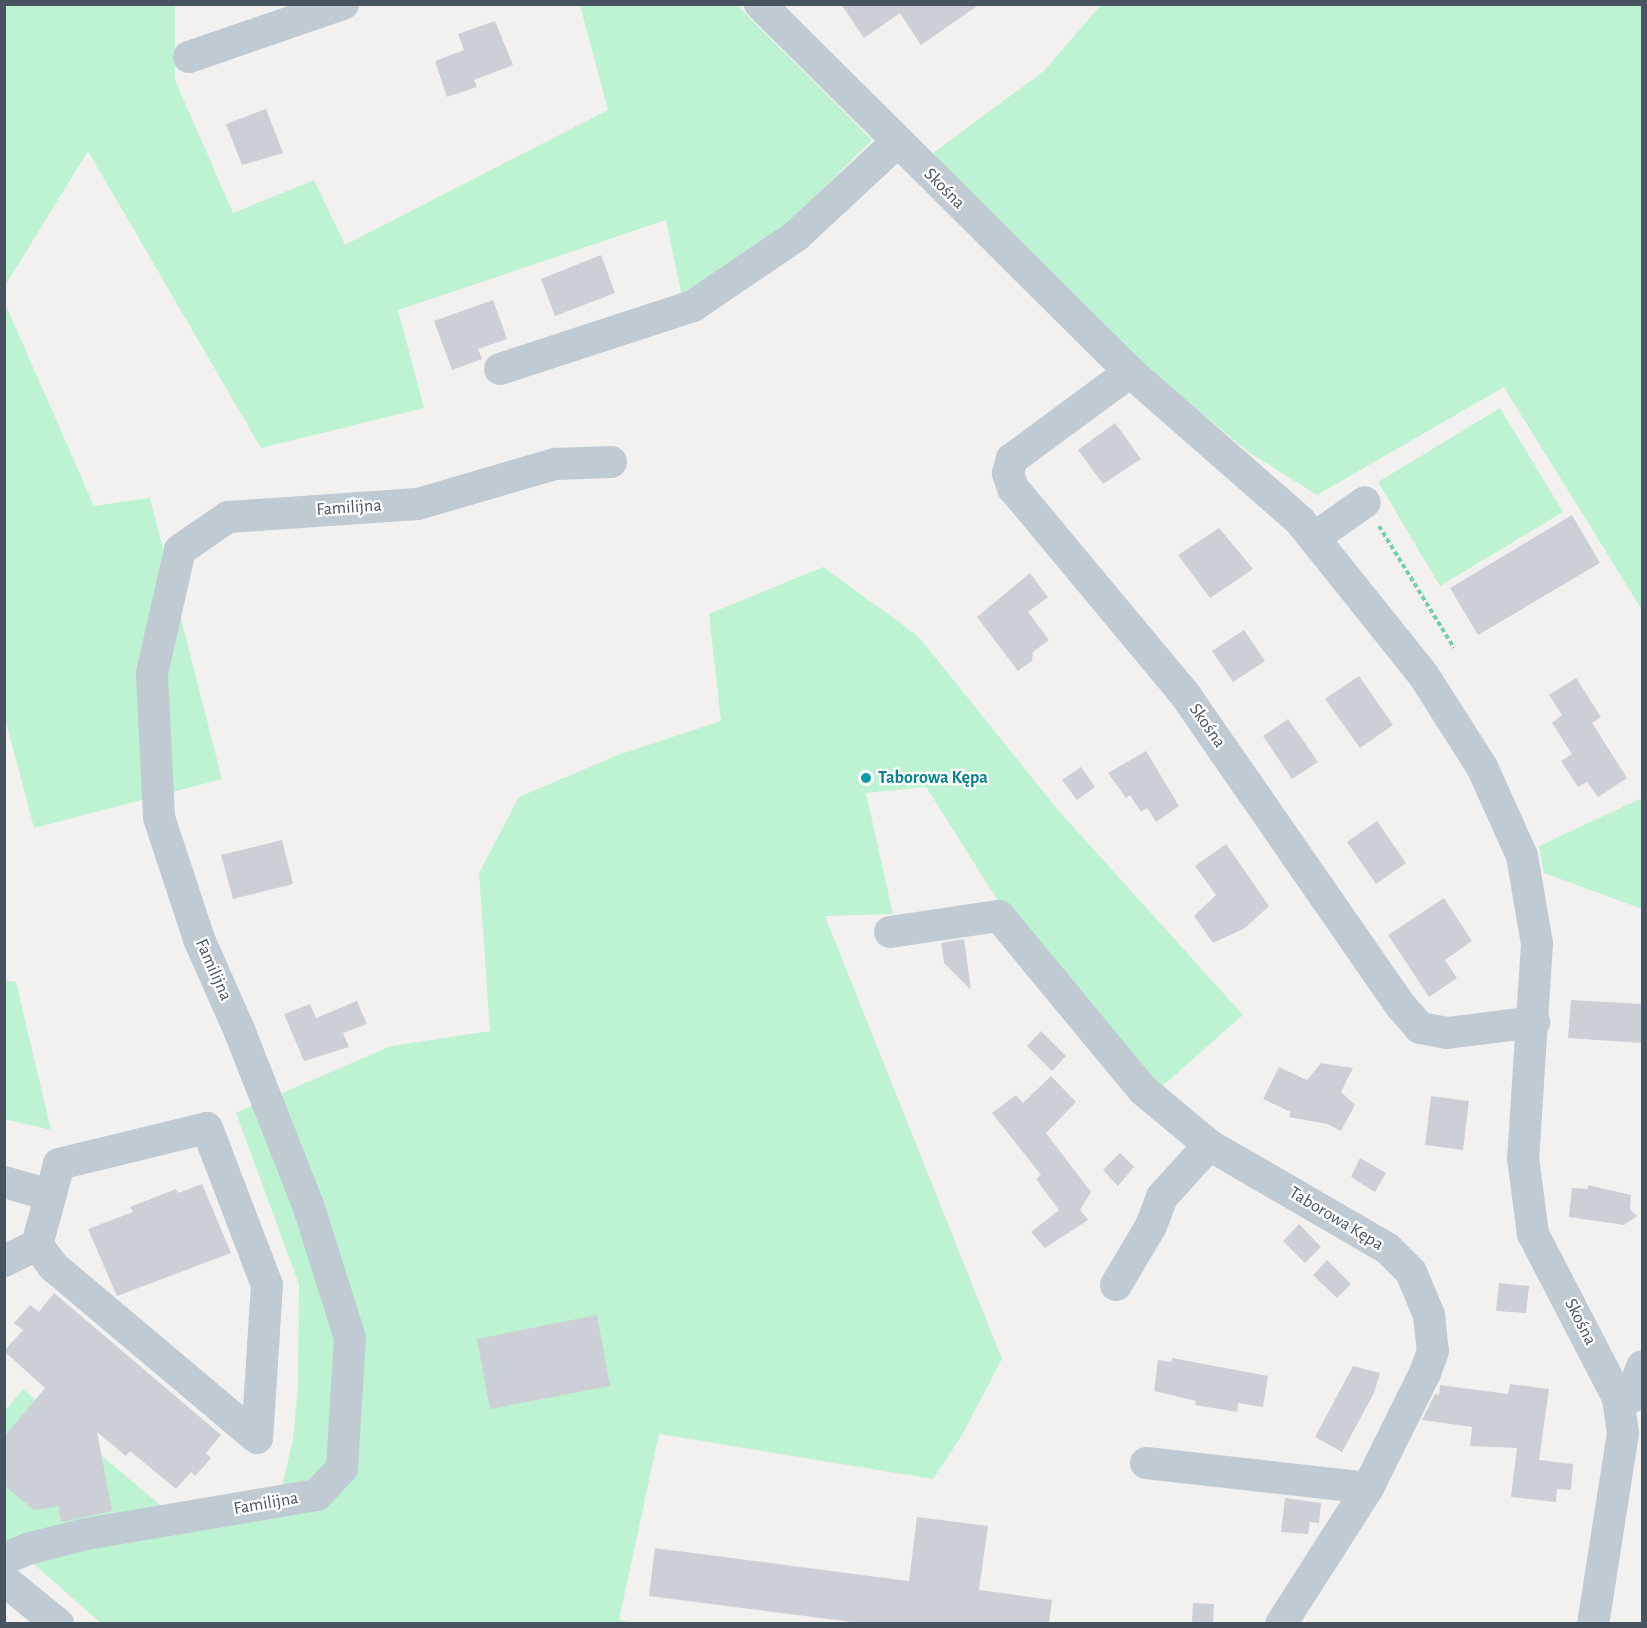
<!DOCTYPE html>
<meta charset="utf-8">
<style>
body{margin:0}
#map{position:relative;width:1647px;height:1628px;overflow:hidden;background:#f3f0f0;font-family:"Alegreya Sans",sans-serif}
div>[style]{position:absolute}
.green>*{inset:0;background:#bdf2d2}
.building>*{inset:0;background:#cccfd5}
.path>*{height:4px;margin-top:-2px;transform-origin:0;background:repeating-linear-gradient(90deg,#72d2a4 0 4.5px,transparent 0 7.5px)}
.minor>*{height:32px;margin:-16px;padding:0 16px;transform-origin:16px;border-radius:16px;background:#c0cad3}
.dots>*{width:16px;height:16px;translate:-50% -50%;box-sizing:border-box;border:3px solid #fff;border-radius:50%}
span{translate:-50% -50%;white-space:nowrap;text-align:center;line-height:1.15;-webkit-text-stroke:4.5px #fff;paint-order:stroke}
.street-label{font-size:18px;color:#47535f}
.culture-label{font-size:18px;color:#0d838f;font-weight:700}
.left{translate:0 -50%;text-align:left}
.frame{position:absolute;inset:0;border:6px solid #47535f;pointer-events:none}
</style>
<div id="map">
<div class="green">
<div style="clip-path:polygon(5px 5px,175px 5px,175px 80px,233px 213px,314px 180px,345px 245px,608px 110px,580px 5px,737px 5px,872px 140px,775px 237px,682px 297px,666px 220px,398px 310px,424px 408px,261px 448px,88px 151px,5px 286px)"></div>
<div style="clip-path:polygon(1101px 5px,1642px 5px,1642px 610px,1504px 387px,1317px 495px,1247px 451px,1090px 320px,997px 226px,933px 153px,1044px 71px)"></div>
<div style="clip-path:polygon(4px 301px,94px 506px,150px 498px,222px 779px,34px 828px,5px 718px)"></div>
<div style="clip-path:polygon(1500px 408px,1563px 512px,1440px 586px,1378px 482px)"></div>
<div style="clip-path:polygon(823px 567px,918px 636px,1058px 810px,1243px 1015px,1159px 1089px,1002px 907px,926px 787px,866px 793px,893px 914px,825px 916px,1002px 1359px,962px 1435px,933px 1479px,659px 1434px,619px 1620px,637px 1623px,101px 1623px,5px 1539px,5px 1411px,23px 1389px,165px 1509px,281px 1491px,293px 1439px,298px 1388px,299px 1284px,236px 1113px,391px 1046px,490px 1031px,479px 873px,519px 797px,618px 755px,721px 721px,709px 614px)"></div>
<div style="clip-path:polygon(1642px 798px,1642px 909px,1544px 873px,1539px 846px)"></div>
<div style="clip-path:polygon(5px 980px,16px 982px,51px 1130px,5px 1119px)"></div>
</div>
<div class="building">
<div style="clip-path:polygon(841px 4px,980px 4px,921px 45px,900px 13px,864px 38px)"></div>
<div style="clip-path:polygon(495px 21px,513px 65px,474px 80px,477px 87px,447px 97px,435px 61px,464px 50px,458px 34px)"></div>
<div style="clip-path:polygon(266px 109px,283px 153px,242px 165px,226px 124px)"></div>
<div style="clip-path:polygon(601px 255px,615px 293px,555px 316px,541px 279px)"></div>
<div style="clip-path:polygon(493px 300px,507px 339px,478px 349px,482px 359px,452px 370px,434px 321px)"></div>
<div style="clip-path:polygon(1115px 423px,1141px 459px,1103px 484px,1078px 450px)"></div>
<div style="clip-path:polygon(1572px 515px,1600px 563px,1478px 635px,1450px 588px)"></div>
<div style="clip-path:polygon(1219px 528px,1253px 569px,1210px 598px,1178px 555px)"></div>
<div style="clip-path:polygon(1030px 573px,1048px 597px,1028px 612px,1049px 640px,1033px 652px,1032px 661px,1018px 671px,977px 617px)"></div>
<div style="clip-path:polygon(1244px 630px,1265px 661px,1233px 682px,1212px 651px)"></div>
<div style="clip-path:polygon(1359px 676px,1393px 725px,1360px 748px,1325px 699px)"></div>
<div style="clip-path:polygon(1576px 678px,1601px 717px,1592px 723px,1627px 778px,1598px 797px,1587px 782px,1578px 787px,1561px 761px,1572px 754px,1552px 723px,1562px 715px,1549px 695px)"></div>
<div style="clip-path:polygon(1288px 719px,1318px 762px,1292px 779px,1263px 736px)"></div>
<div style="clip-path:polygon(1146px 751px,1179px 806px,1156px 822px,1147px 808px,1141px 812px,1130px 795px,1126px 798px,1108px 773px)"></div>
<div style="clip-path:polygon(1081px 767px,1095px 787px,1077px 800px,1062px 780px)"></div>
<div style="clip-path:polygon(1377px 821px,1406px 863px,1376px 884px,1347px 842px)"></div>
<div style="clip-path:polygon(282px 840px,293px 884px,233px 899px,221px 855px)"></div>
<div style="clip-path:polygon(1226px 844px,1269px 906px,1245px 928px,1213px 943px,1194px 916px,1216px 895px,1195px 866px)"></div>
<div style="clip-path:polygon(1444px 898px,1472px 941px,1445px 960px,1457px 978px,1429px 997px,1388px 935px)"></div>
<div style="clip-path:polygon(964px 939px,971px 990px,944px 963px,941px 943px)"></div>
<div style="clip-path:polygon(1571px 1000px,1642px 1004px,1642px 1043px,1568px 1038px)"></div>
<div style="clip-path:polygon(357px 1001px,367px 1024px,343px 1033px,349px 1047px,304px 1061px,284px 1014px,310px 1004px,316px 1018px)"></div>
<div style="clip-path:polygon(1041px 1031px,1066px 1056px,1052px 1071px,1027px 1046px)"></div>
<div style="clip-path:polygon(1321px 1063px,1353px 1068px,1341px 1092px,1355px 1105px,1341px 1131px,1327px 1124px,1289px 1117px,1291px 1112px,1263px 1099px,1279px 1067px,1307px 1080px)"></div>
<div style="clip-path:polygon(1051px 1076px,1076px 1102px,1046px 1133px,1091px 1192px,1080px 1210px,1088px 1220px,1045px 1248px,1031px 1232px,1059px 1210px,1036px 1179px,1041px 1175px,992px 1113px,1016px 1095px,1023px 1103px)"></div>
<div style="clip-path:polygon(1431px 1096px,1469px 1101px,1463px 1150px,1425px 1145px)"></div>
<div style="clip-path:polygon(1120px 1153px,1134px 1167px,1118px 1186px,1103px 1170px)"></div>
<div style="clip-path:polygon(1360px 1158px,1386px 1173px,1375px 1192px,1351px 1177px)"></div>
<div style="clip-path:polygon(202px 1184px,231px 1253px,117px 1296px,88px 1229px,133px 1212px,130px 1207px,176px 1189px,178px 1193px)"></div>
<div style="clip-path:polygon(1588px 1185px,1631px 1195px,1630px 1209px,1637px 1216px,1624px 1225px,1569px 1217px,1572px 1188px,1588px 1189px)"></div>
<div style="clip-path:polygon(1299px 1224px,1321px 1247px,1305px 1263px,1283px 1241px)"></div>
<div style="clip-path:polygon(1327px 1260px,1351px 1284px,1337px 1298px,1313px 1275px)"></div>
<div style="clip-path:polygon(1499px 1283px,1529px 1286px,1526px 1313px,1496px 1311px)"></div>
<div style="clip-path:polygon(54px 1293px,221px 1435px,206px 1453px,211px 1458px,195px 1476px,191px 1472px,176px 1489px,130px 1451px,126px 1456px,97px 1432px,112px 1511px,61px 1522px,58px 1506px,34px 1510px,4px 1485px,4px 1437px,45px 1388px,4px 1351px,23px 1330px,14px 1323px,30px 1305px,39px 1312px)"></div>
<div style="clip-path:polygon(597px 1315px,610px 1386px,490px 1409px,477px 1339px)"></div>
<div style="clip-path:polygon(1172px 1358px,1268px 1376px,1263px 1407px,1238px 1403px,1237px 1412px,1195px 1405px,1196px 1401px,1154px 1391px,1158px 1360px,1171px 1362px)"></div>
<div style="clip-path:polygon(1353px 1366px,1380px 1373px,1374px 1393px,1342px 1452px,1315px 1437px)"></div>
<div style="clip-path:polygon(1510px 1384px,1549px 1389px,1539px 1460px,1573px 1464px,1571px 1490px,1557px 1489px,1556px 1502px,1511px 1497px,1517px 1448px,1470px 1446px,1472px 1427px,1422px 1420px,1435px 1394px,1439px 1395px,1440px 1385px,1508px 1394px)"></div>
<div style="clip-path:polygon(1285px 1498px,1321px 1503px,1319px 1523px,1310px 1522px,1308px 1534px,1281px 1532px)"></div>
<div style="clip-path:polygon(917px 1517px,988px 1526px,979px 1590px,1052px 1600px,1049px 1623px,860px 1623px,649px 1596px,655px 1548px,909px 1581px)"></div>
<div style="clip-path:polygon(1193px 1603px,1214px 1604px,1213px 1623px,1192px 1623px)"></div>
</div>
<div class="path">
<div style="left:1379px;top:526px;width:143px;rotate:58.4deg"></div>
</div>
<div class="minor">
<div style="left:760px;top:4px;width:522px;rotate:44.84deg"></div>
<div style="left:1130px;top:372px;width:226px;rotate:41.2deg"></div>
<div style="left:1300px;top:521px;width:198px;rotate:51.3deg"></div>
<div style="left:1424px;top:676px;width:108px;rotate:57.5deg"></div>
<div style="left:1482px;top:767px;width:98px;rotate:65.8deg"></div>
<div style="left:1522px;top:856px;width:89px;rotate:80.3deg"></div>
<div style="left:1537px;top:944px;width:214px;rotate:93.7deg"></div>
<div style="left:1523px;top:1158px;width:77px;rotate:82.5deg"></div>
<div style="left:1533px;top:1234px;width:185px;rotate:62.6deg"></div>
<div style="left:1618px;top:1398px;width:35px;rotate:82deg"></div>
<div style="left:1623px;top:1433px;width:193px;rotate:98.9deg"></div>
<div style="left:189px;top:57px;width:163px;rotate:-19deg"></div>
<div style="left:500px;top:369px;width:203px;rotate:-18.1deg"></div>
<div style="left:693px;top:306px;width:125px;rotate:-34.2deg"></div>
<div style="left:796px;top:236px;width:138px;rotate:-42.9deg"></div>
<div style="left:1130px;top:372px;width:147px;rotate:143.6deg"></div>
<div style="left:1012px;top:459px;width:15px;rotate:106deg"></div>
<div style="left:1008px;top:473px;width:16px;rotate:72deg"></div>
<div style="left:1013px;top:488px;width:271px;rotate:50.2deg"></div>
<div style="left:1186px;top:696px;width:377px;rotate:55.3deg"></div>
<div style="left:1401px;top:1006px;width:29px;rotate:49deg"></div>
<div style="left:1420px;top:1028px;width:27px;rotate:10deg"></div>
<div style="left:1447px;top:1033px;width:88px;rotate:-7.2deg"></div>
<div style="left:1314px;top:538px;width:62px;rotate:-35.2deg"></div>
<div style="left:890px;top:932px;width:110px;rotate:-8.4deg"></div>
<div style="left:999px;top:916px;width:226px;rotate:50.4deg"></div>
<div style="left:1143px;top:1090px;width:86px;rotate:39.8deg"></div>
<div style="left:1209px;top:1145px;width:206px;rotate:30.1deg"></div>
<div style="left:1387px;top:1248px;width:34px;rotate:45deg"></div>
<div style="left:1411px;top:1272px;width:47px;rotate:67.3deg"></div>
<div style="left:1429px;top:1315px;width:36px;rotate:84deg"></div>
<div style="left:1433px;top:1351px;width:23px;rotate:110deg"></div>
<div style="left:1425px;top:1373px;width:128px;rotate:116.4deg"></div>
<div style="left:1368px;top:1488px;width:161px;rotate:122.6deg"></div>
<div style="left:207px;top:1128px;width:168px;rotate:69.1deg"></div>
<div style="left:267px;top:1285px;width:153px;rotate:93.7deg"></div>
<div style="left:257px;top:1438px;width:267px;rotate:-139.9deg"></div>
<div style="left:53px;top:1266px;width:26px;rotate:-127deg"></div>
<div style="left:37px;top:1245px;width:84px;rotate:-74.8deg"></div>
<div style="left:59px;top:1164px;width:152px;rotate:-13.7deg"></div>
<div style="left:4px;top:1182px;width:48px;rotate:15.8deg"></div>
<div style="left:4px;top:1261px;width:37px;rotate:-26deg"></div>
<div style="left:1116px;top:1285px;width:69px;rotate:-59.3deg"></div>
<div style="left:1151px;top:1226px;width:31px;rotate:-69deg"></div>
<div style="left:1162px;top:1197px;width:70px;rotate:-47.9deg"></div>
<div style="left:1618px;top:1398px;width:12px"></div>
<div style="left:1630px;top:1398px;width:34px;rotate:-69deg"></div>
<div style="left:1146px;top:1463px;width:223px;rotate:6.4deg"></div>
<div style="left:4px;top:1559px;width:25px;rotate:-23deg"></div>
<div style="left:27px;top:1549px;width:61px;rotate:-14.3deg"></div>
<div style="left:86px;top:1534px;width:234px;rotate:-9.6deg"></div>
<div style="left:317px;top:1495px;width:37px;rotate:-47deg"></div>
<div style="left:342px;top:1468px;width:130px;rotate:-86.5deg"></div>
<div style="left:350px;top:1338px;width:139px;rotate:-107.5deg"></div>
<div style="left:308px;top:1205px;width:186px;rotate:-111.5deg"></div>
<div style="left:240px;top:1032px;width:102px;rotate:-113.8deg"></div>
<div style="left:199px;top:939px;width:128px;rotate:-108.2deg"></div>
<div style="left:159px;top:817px;width:144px;rotate:-92.8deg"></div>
<div style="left:152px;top:673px;width:126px;rotate:-77.2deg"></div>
<div style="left:180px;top:550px;width:58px;rotate:-34.5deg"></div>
<div style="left:228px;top:517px;width:190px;rotate:-3.9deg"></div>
<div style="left:418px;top:504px;width:143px;rotate:-16.3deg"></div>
<div style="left:555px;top:464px;width:56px;rotate:-2deg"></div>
<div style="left:4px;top:1580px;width:70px;rotate:39.2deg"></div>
</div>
<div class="dots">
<div style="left:866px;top:778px;background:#0f9aa8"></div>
</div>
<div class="street-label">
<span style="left:944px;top:189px;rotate:45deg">Skośna</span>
<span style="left:349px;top:508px;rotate:-4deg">Familijna</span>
<span style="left:1207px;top:726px;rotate:55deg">Skośna</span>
<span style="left:213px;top:970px;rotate:66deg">Familijna</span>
<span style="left:1336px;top:1219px;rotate:31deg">Taborowa Kępa</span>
<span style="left:1580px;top:1322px;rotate:63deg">Skośna</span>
<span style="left:266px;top:1504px;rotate:-10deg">Familijna</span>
</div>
<div class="culture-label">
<span class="left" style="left:878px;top:778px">Taborowa Kępa</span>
</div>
<div class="frame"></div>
</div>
